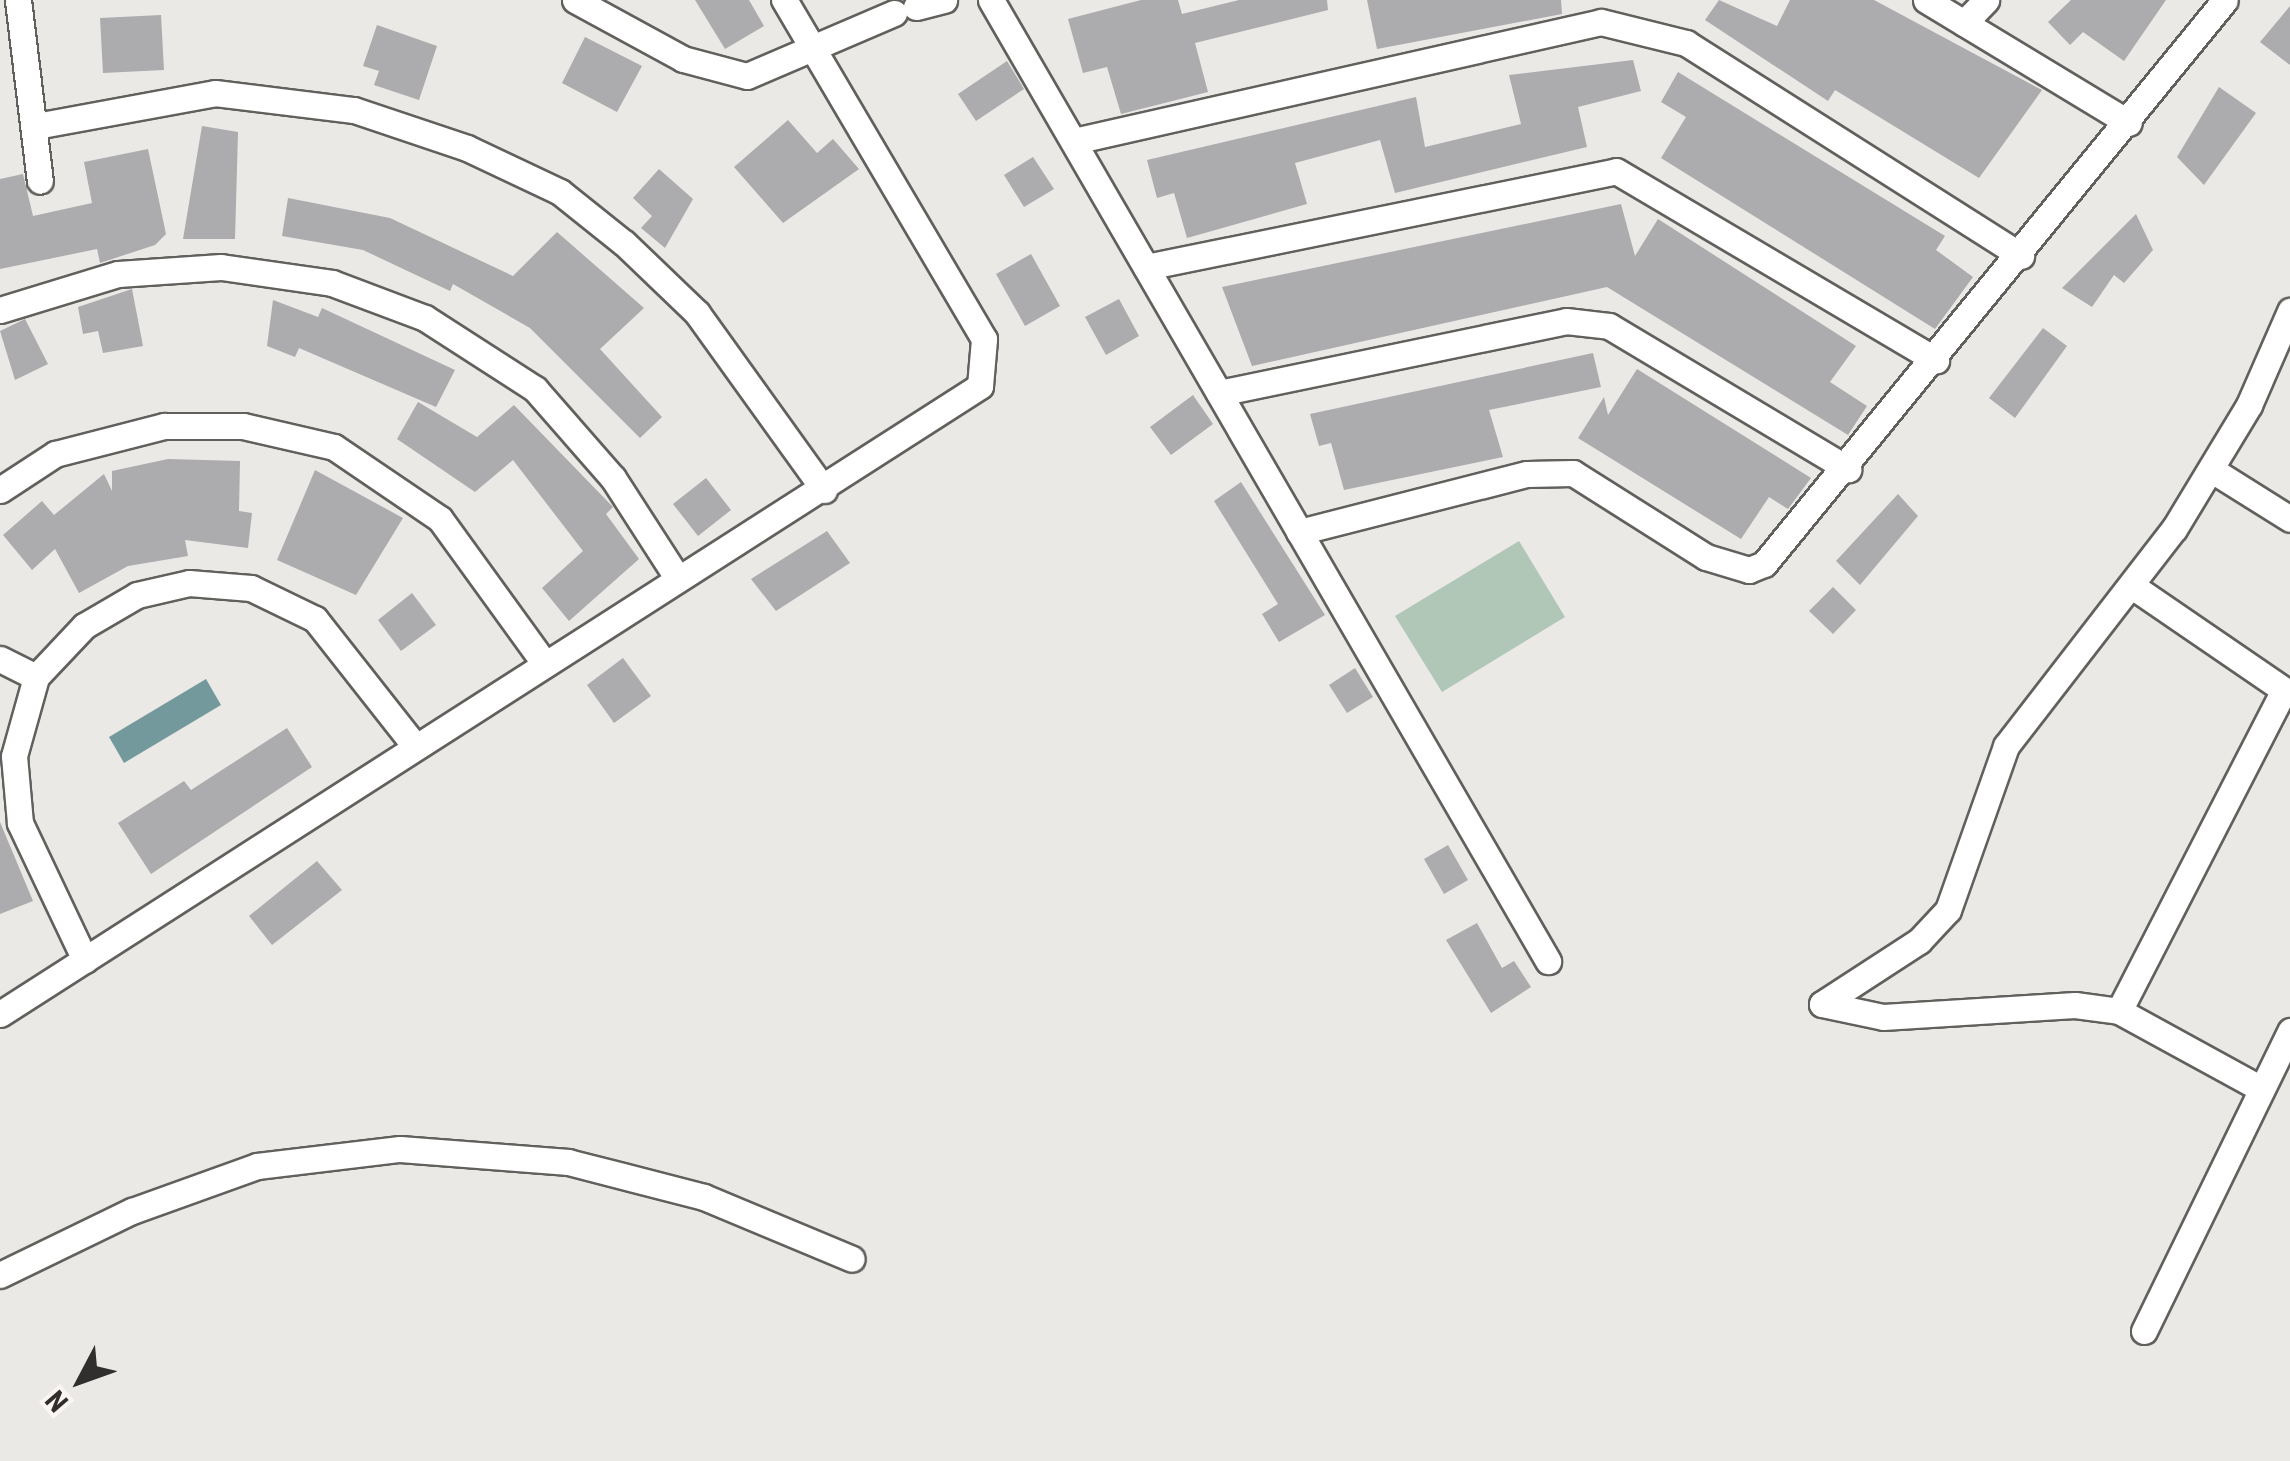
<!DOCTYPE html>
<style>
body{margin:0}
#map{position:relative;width:2290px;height:1461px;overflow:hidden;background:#ebe9e6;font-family:"Roboto Condensed",sans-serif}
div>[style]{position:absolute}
.green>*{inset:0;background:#b0c6b7}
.water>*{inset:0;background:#74999c}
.building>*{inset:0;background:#acabae}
.roads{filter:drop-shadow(2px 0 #62605d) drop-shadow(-2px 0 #62605d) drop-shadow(0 2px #62605d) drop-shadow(0 -2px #62605d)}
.minor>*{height:25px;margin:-12.5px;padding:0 12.5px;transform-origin:12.5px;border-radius:12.5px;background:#fff}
span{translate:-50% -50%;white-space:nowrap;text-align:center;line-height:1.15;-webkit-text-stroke:10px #f9f6f3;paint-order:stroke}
.north{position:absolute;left:30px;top:1331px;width:100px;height:100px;-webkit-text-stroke:8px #f9f6f3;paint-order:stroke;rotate:229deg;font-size:28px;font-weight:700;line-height:40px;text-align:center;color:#302f2d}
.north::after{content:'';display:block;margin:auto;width:35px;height:45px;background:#302f2d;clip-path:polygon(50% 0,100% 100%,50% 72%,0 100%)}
</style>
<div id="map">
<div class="green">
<div style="clip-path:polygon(1519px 541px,1565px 617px,1442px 692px,1395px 616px)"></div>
</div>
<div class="water">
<div style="clip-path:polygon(206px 679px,221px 705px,124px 763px,109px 737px)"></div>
</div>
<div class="building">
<div style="clip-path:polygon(695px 0,749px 0,764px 26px,725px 49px)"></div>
<div style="clip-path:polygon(1141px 0,1178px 0,1182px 14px,1239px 0,1327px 0,1328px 10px,1195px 43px,1208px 92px,1121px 114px,1107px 67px,1083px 73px,1068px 19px)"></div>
<div style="clip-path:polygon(1367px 0,1561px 0,1562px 14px,1377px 49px)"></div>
<div style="clip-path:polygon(1719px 0,1777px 26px,1790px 0,1874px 0,2042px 90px,1979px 178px,1835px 90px,1828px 101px,1705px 20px)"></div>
<div style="clip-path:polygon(2071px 0,2166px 0,2124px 61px,2083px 32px,2070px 45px,2048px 22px)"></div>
<div style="clip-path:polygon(2290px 6px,2290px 65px,2260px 42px)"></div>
<div style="clip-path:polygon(161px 15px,164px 70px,103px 73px,100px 18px)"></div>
<div style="clip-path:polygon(377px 25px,437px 46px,419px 100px,374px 85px,379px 71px,363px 66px)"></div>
<div style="clip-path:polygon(585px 37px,642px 66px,617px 112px,562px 83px)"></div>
<div style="clip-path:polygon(1633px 60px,1641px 91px,1578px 107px,1587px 147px,1395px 193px,1380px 140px,1295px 163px,1307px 204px,1187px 238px,1174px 193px,1157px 198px,1147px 160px,1416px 97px,1425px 147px,1521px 124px,1509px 75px)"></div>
<div style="clip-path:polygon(1007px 61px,1024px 89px,976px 121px,958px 94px)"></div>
<div style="clip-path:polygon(1678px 72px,1945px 236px,1936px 250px,1973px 277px,1935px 329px,1661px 158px,1686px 117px,1661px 102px)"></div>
<div style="clip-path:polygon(2219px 87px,2256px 113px,2204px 185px,2177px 157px)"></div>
<div style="clip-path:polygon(788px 120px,817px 153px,833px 139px,859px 169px,783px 223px,734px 167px)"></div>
<div style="clip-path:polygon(202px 126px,238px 132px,235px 239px,183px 239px)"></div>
<div style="clip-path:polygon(148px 149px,166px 234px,155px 245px,100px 263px,97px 249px,0 269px,0 179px,23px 174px,33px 216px,92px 203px,84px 162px)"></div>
<div style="clip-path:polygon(1033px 157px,1054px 189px,1024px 207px,1004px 175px)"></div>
<div style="clip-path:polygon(659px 169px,693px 199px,665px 248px,641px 228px,652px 216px,633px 198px)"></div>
<div style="clip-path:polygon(288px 198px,390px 218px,513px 276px,557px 232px,644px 308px,600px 349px,662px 417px,640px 438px,530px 328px,453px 284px,450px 291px,363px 250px,282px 236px)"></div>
<div style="clip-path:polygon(1621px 204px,1635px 256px,1658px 219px,1856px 346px,1830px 382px,1867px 406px,1848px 435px,1607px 287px,1252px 366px,1222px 287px)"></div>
<div style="clip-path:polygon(2136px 214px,2153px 250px,2124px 283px,2114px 275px,2092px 307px,2062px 288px)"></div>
<div style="clip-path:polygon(1031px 254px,1060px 306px,1025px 326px,996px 274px)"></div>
<div style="clip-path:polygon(132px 289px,143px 346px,103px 353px,98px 331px,83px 334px,78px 307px)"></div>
<div style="clip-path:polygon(1119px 299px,1139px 336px,1106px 355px,1085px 317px)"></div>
<div style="clip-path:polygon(273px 300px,318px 317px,322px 308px,455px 370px,436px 407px,299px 348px,295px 357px,267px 346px)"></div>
<div style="clip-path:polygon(25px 319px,48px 364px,15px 380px,0 331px)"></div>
<div style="clip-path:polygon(2043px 328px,2067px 346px,2015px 418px,1989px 398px)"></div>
<div style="clip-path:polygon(1593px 353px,1601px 387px,1489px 410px,1503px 457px,1344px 490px,1331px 443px,1319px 446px,1310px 414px)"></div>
<div style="clip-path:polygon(1637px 369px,1811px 478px,1788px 509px,1769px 497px,1741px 539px,1578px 438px,1604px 397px,1608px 415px)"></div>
<div style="clip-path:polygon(1193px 395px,1213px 424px,1171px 455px,1150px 427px)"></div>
<div style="clip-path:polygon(418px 402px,477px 437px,514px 405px,613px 507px,606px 514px,639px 559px,569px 621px,542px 588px,583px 551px,513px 460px,475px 492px,397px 439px)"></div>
<div style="clip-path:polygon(168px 459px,240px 461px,239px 511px,252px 513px,248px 548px,185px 540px,188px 556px,128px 566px,79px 593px,55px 549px,32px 570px,3px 535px,42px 501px,54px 515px,104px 474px,112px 491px,112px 471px)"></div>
<div style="clip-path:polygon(315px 470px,403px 518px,356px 595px,277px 560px)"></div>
<div style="clip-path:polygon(706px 478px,731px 510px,698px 536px,673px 504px)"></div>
<div style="clip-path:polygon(1241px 482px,1325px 615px,1279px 642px,1262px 614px,1278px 604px,1214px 501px)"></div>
<div style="clip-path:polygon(1898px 494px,1918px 516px,1860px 585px,1836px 561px)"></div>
<div style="clip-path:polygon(827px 531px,850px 563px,776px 611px,751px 579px)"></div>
<div style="clip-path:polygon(1833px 587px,1856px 610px,1833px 634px,1809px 611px)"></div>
<div style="clip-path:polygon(412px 593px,436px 625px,401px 651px,378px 620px)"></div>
<div style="clip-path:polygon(623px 658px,651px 696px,614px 723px,587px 685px)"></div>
<div style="clip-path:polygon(1355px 668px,1373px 697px,1347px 713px,1329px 685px)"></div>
<div style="clip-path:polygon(287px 728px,312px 767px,151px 874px,118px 823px,184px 781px,191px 790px)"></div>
<div style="clip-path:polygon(0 822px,33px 901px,0 914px)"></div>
<div style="clip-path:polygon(1448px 845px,1468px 880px,1444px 894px,1424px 859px)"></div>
<div style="clip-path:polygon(317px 861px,342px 890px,272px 945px,249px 916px)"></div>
<div style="clip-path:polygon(1477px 923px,1502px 968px,1514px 961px,1531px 987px,1491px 1013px,1446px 940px)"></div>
</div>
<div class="roads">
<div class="minor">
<div style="left:18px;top:0;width:182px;rotate:83.1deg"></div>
<div style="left:575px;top:0;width:123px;rotate:28.6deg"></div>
<div style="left:683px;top:59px;width:66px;rotate:14.9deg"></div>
<div style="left:747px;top:76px;width:160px;rotate:-23.2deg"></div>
<div style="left:991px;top:0;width:1111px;rotate:59.9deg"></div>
<div style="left:1926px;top:0;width:237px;rotate:31.2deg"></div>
<div style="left:916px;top:7px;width:29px;rotate:-14deg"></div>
<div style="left:1964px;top:23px;width:32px;rotate:-46deg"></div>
<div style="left:36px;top:126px;width:182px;rotate:-10.4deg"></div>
<div style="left:215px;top:93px;width:140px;rotate:7deg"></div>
<div style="left:354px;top:110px;width:119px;rotate:18.6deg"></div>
<div style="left:467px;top:148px;width:103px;rotate:25.3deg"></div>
<div style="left:560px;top:192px;width:82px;rotate:38.6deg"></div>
<div style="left:624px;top:243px;width:101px;rotate:43.8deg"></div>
<div style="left:697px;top:313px;width:218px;rotate:54.3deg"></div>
<div style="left:1074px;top:141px;width:540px;rotate:-12.72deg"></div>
<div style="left:1601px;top:22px;width:88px;rotate:13.9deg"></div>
<div style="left:1686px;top:43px;width:397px;rotate:32.4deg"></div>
<div style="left:1146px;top:267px;width:480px;rotate:-11.5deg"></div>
<div style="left:1616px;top:171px;width:372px;rotate:30.6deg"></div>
<div style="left:0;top:310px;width:123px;rotate:-17deg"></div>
<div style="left:118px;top:274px;width:103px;rotate:-3.9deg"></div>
<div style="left:221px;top:267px;width:112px;rotate:8.2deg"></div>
<div style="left:332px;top:283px;width:99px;rotate:20.6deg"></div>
<div style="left:425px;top:318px;width:131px;rotate:32.8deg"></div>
<div style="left:535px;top:389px;width:118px;rotate:48.8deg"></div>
<div style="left:613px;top:478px;width:120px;rotate:57.2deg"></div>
<div style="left:1219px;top:393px;width:354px;rotate:-11.7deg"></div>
<div style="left:1566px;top:321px;width:43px;rotate:6.6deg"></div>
<div style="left:1609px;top:326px;width:279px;rotate:30.9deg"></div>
<div style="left:2212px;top:470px;width:92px;rotate:32.1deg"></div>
<div style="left:0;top:490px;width:66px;rotate:-33.2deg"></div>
<div style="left:55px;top:454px;width:113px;rotate:-14.4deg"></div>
<div style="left:164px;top:426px;width:79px"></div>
<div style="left:243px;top:426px;width:93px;rotate:13deg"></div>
<div style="left:334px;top:447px;width:128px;rotate:34.2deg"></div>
<div style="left:440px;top:519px;width:179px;rotate:54.1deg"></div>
<div style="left:1299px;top:532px;width:235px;rotate:-14.3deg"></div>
<div style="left:1527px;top:474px;width:46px;rotate:-1.2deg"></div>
<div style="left:1573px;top:473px;width:157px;rotate:32.3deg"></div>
<div style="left:1706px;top:557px;width:45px;rotate:16.8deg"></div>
<div style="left:1749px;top:570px;width:16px;rotate:-22deg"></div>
<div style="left:1764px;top:564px;width:728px;rotate:-50.74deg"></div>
<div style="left:2135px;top:588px;width:188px;rotate:34.4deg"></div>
<div style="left:0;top:659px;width:40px;rotate:26.6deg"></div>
<div style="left:85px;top:960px;width:152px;rotate:-115.4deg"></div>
<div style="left:20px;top:823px;width:67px;rotate:-95.1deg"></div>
<div style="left:14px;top:756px;width:82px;rotate:-74.4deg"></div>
<div style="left:36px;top:677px;width:70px;rotate:-46.7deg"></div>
<div style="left:84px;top:626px;width:61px;rotate:-30.3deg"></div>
<div style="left:137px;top:595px;width:53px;rotate:-13deg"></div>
<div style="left:189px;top:583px;width:62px;rotate:4.6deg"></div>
<div style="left:251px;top:588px;width:71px;rotate:25.8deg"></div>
<div style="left:315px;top:619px;width:162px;rotate:51.8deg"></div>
<div style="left:1822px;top:1004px;width:116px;rotate:-33deg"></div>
<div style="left:1919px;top:941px;width:42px;rotate:-46.9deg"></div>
<div style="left:1948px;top:910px;width:174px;rotate:-70.5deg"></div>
<div style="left:2006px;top:746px;width:274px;rotate:-52.3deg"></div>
<div style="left:2174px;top:529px;width:145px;rotate:-58.8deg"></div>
<div style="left:2249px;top:405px;width:103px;rotate:-66.4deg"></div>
<div style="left:1822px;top:1004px;width:62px;rotate:12deg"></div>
<div style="left:1883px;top:1017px;width:192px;rotate:-3.6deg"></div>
<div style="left:2075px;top:1005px;width:44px;rotate:7.8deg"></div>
<div style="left:2119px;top:1011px;width:158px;rotate:28.7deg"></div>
<div style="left:2119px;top:1011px;width:361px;rotate:-62.8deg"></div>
<div style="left:0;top:1014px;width:1164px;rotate:-32.65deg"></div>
<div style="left:980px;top:386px;width:47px;rotate:-85.1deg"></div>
<div style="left:984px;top:339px;width:394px;rotate:-120.5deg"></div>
<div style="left:0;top:1275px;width:147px;rotate:-25.9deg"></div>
<div style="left:132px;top:1211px;width:133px;rotate:-19.8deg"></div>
<div style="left:257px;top:1166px;width:144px;rotate:-6.8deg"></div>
<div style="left:400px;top:1149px;width:169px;rotate:4.4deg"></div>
<div style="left:568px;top:1162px;width:140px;rotate:14.4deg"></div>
<div style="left:704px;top:1197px;width:160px;rotate:22.7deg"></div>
<div style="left:2144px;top:1331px;width:334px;rotate:-64deg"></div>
</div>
</div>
<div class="north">N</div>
</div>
